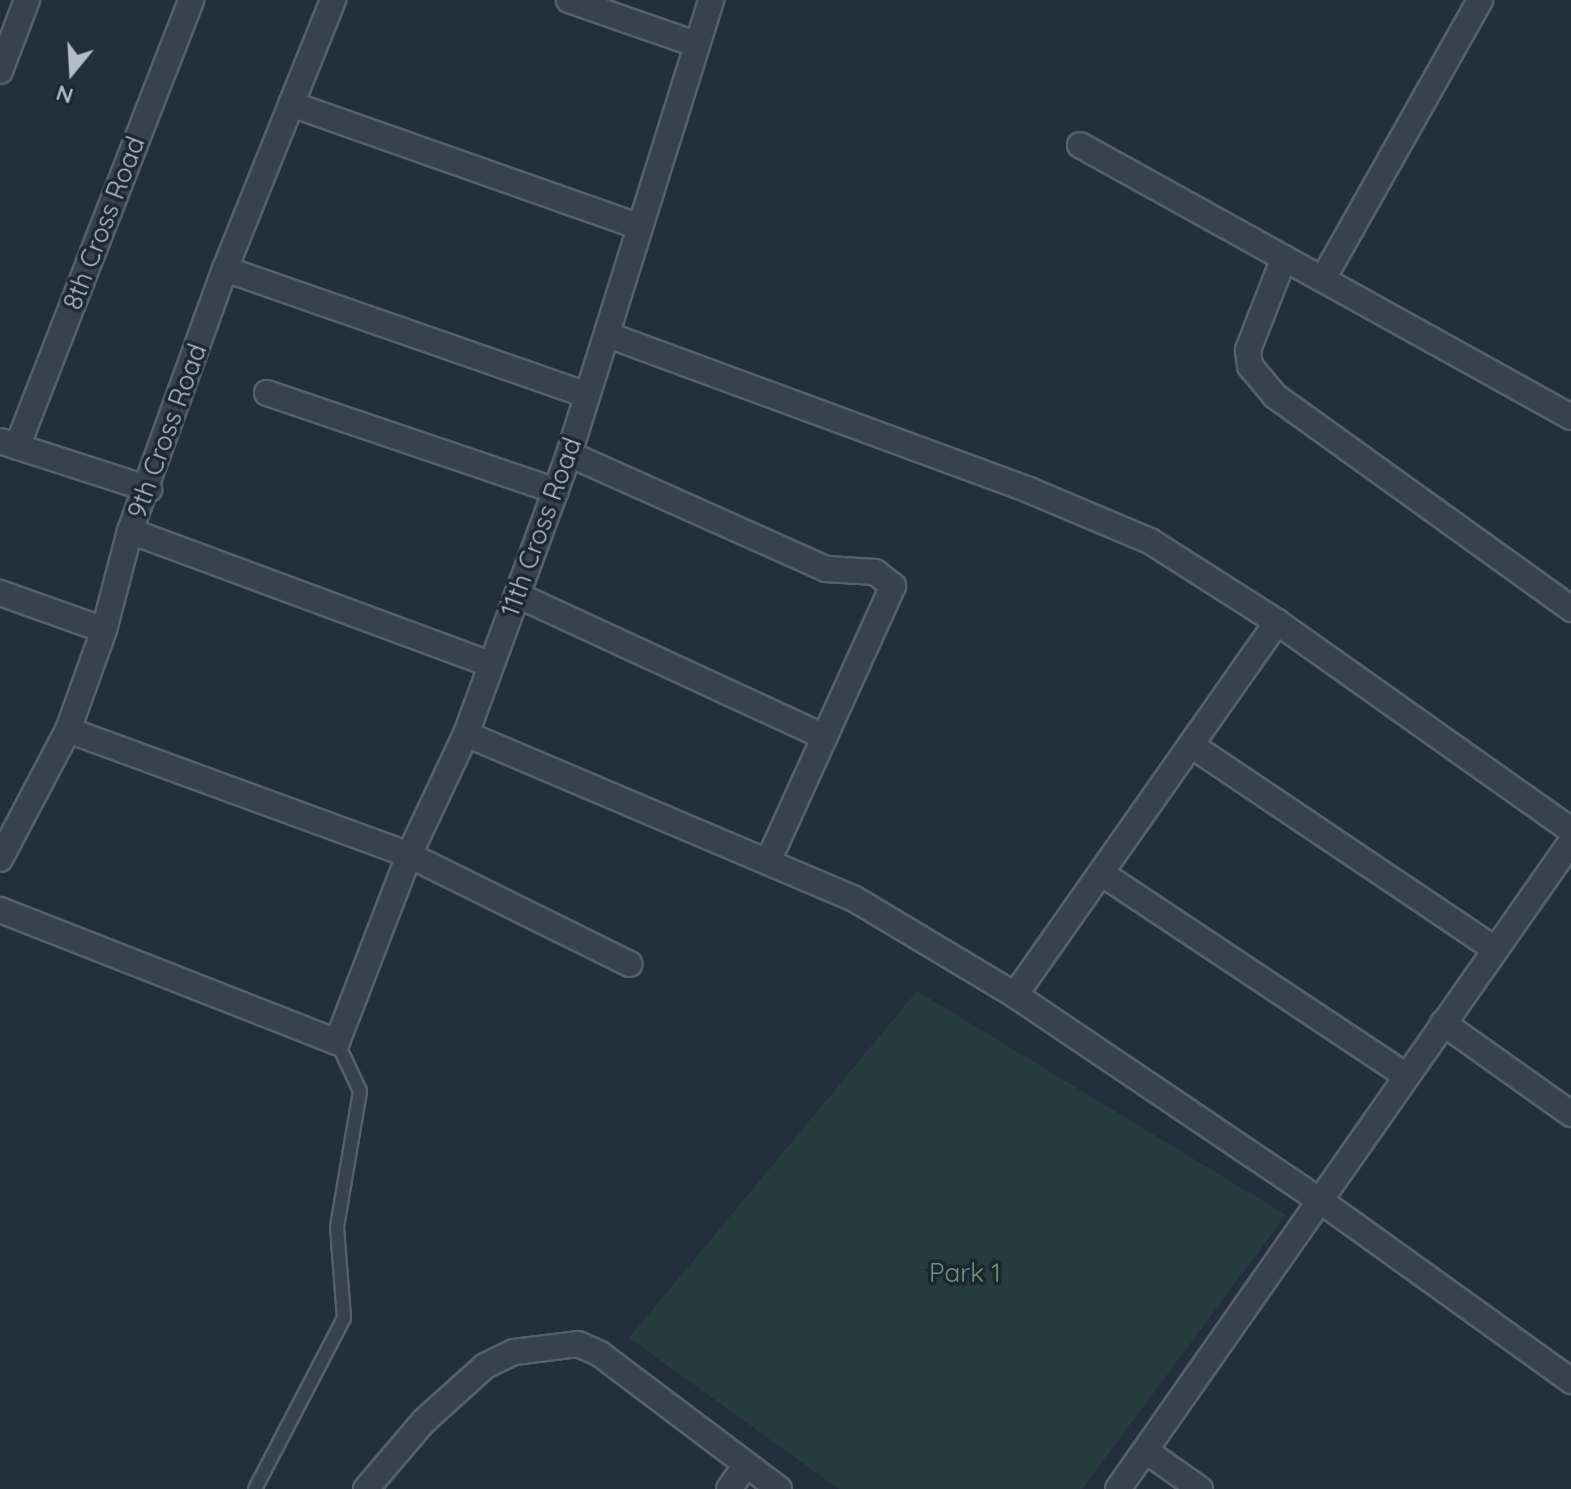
<!DOCTYPE html>
<style>
body{margin:0}
#map{position:relative;width:1571px;height:1489px;overflow:hidden;background:#242f3e;font-family:Quicksand,sans-serif}
div>[style]{position:absolute}
.green>*{inset:0;background:#263c3f}
.roads{filter:drop-shadow(2px 0 #565f6c) drop-shadow(-2px 0 #565f6c) drop-shadow(0 2px #565f6c) drop-shadow(0 -2px #565f6c)}
.lane>*{height:12px;margin:-6px;padding:0 6px;transform-origin:6px;border-radius:6px;background:#38414e}
.street>*{height:24px;margin:-12px;padding:0 12px;transform-origin:12px;border-radius:12px;background:#38414e}
span{translate:-50% -50%;white-space:nowrap;text-align:center;line-height:1.15;-webkit-text-stroke:7px #1d2633;paint-order:stroke}
.street-label{font-size:26px;color:#b4bcc9}
.park-label{font-size:26px;color:#6b9a76}
.north{position:absolute;left:32px;top:32px;width:80px;height:80px;-webkit-text-stroke:6px #1d2633;paint-order:stroke;rotate:198deg;font-size:22px;font-weight:700;line-height:32px;text-align:center;color:#b4bcc9}
.north::after{content:'';display:block;margin:auto;width:28px;height:36px;background:#b4bcc9;clip-path:polygon(50% 0,100% 100%,50% 72%,0 100%)}
</style>
<div id="map">
<div class="green">
<div style="clip-path:polygon(917px 991px,1286px 1215px,1082px 1489px,839px 1489px,629px 1338px)"></div>
</div>
<div class="roads">
<div class="lane">
<div style="left:255px;top:1489px;width:193px;rotate:-62.5deg"></div>
<div style="left:344px;top:1318px;width:91px;rotate:-94.4deg"></div>
<div style="left:337px;top:1227px;width:138px;rotate:-80.4deg"></div>
<div style="left:360px;top:1091px;width:54px;rotate:-115.1deg"></div>
</div>
<div class="street">
<div style="left:569px;top:0;width:133px;rotate:19.2deg"></div>
<div style="left:0;top:71px;width:76px;rotate:-69.2deg"></div>
<div style="left:291px;top:104px;width:370px;rotate:19.4deg"></div>
<div style="left:1080px;top:145px;width:561px;rotate:28.99deg"></div>
<div style="left:1284px;top:258px;width:99px;rotate:111.4deg"></div>
<div style="left:1248px;top:350px;width:16px;rotate:83deg"></div>
<div style="left:1250px;top:366px;width:39px;rotate:50deg"></div>
<div style="left:1275px;top:396px;width:365px;rotate:35.7deg"></div>
<div style="left:225px;top:269px;width:383px;rotate:19.2deg"></div>
<div style="left:1323px;top:279px;width:320px;rotate:-60.6deg"></div>
<div style="left:608px;top:335px;width:449px;rotate:20.2deg"></div>
<div style="left:1029px;top:490px;width:131px;rotate:22.9deg"></div>
<div style="left:1150px;top:541px;width:151px;rotate:32.5deg"></div>
<div style="left:1277px;top:622px;width:360px;rotate:35.3deg"></div>
<div style="left:267px;top:393px;width:305px;rotate:18.7deg"></div>
<div style="left:0;top:441px;width:157px;rotate:17.9deg"></div>
<div style="left:17px;top:447px;width:480px;rotate:-68.7deg"></div>
<div style="left:569px;top:454px;width:282px;rotate:24.1deg"></div>
<div style="left:826px;top:569px;width:49px;rotate:3.5deg"></div>
<div style="left:875px;top:572px;width:23px;rotate:38deg"></div>
<div style="left:893px;top:586px;width:303px;rotate:114.4deg"></div>
<div style="left:130px;top:531px;width:383px;rotate:20.3deg"></div>
<div style="left:0;top:593px;width:110px;rotate:19.6deg"></div>
<div style="left:517px;top:595px;width:339px;rotate:24.8deg"></div>
<div style="left:68px;top:730px;width:363px;rotate:20.1deg"></div>
<div style="left:409px;top:855px;width:246px;rotate:26.3deg"></div>
<div style="left:466px;top:734px;width:420px;rotate:23deg"></div>
<div style="left:853px;top:898px;width:189px;rotate:30.9deg"></div>
<div style="left:1015px;top:995px;width:365px;rotate:34deg"></div>
<div style="left:1318px;top:1199px;width:312px;rotate:35.7deg"></div>
<div style="left:1191px;top:745px;width:366px;rotate:33.9deg"></div>
<div style="left:0;top:859px;width:146px;rotate:-62.2deg"></div>
<div style="left:68px;top:730px;width:106px;rotate:-70.2deg"></div>
<div style="left:104px;top:630px;width:102px;rotate:-75.3deg"></div>
<div style="left:130px;top:531px;width:279px;rotate:-70.1deg"></div>
<div style="left:225px;top:269px;width:290px;rotate:-68.1deg"></div>
<div style="left:1101px;top:873px;width:365px;rotate:33.6deg"></div>
<div style="left:0;top:910px;width:362px;rotate:21.4deg"></div>
<div style="left:337px;top:1042px;width:200px;rotate:-68.9deg"></div>
<div style="left:409px;top:855px;width:134px;rotate:-64.8deg"></div>
<div style="left:466px;top:734px;width:298px;rotate:-69.8deg"></div>
<div style="left:569px;top:454px;width:476px;rotate:-72.6deg"></div>
<div style="left:1015px;top:995px;width:456px;rotate:-54.9deg"></div>
<div style="left:1443px;top:1023px;width:157px;rotate:35.4deg"></div>
<div style="left:1146px;top:1451px;width:66px;rotate:35.1deg"></div>
<div style="left:366px;top:1489px;width:89px;rotate:-49.5deg"></div>
<div style="left:424px;top:1421px;width:82px;rotate:-42deg"></div>
<div style="left:485px;top:1366px;width:32px;rotate:-26deg"></div>
<div style="left:514px;top:1352px;width:64px;rotate:-7.1deg"></div>
<div style="left:578px;top:1344px;width:24px;rotate:24deg"></div>
<div style="left:600px;top:1354px;width:224px;rotate:37deg"></div>
<div style="left:729px;top:1489px;width:29px;rotate:-55deg"></div>
<div style="left:1118px;top:1489px;width:790px;rotate:-55deg"></div>
</div>
</div>
<div class="street-label">
<span style="left:104px;top:223px;rotate:-69deg">8th Cross Road</span>
<span style="left:167px;top:431px;rotate:-70deg">9th Cross Road</span>
<span style="left:541px;top:527px;rotate:-70deg">11th Cross Road</span>
</div>
<div class="park-label">
<span style="left:965px;top:1273px">Park 1</span>
</div>
<div class="north">N</div>
</div>
